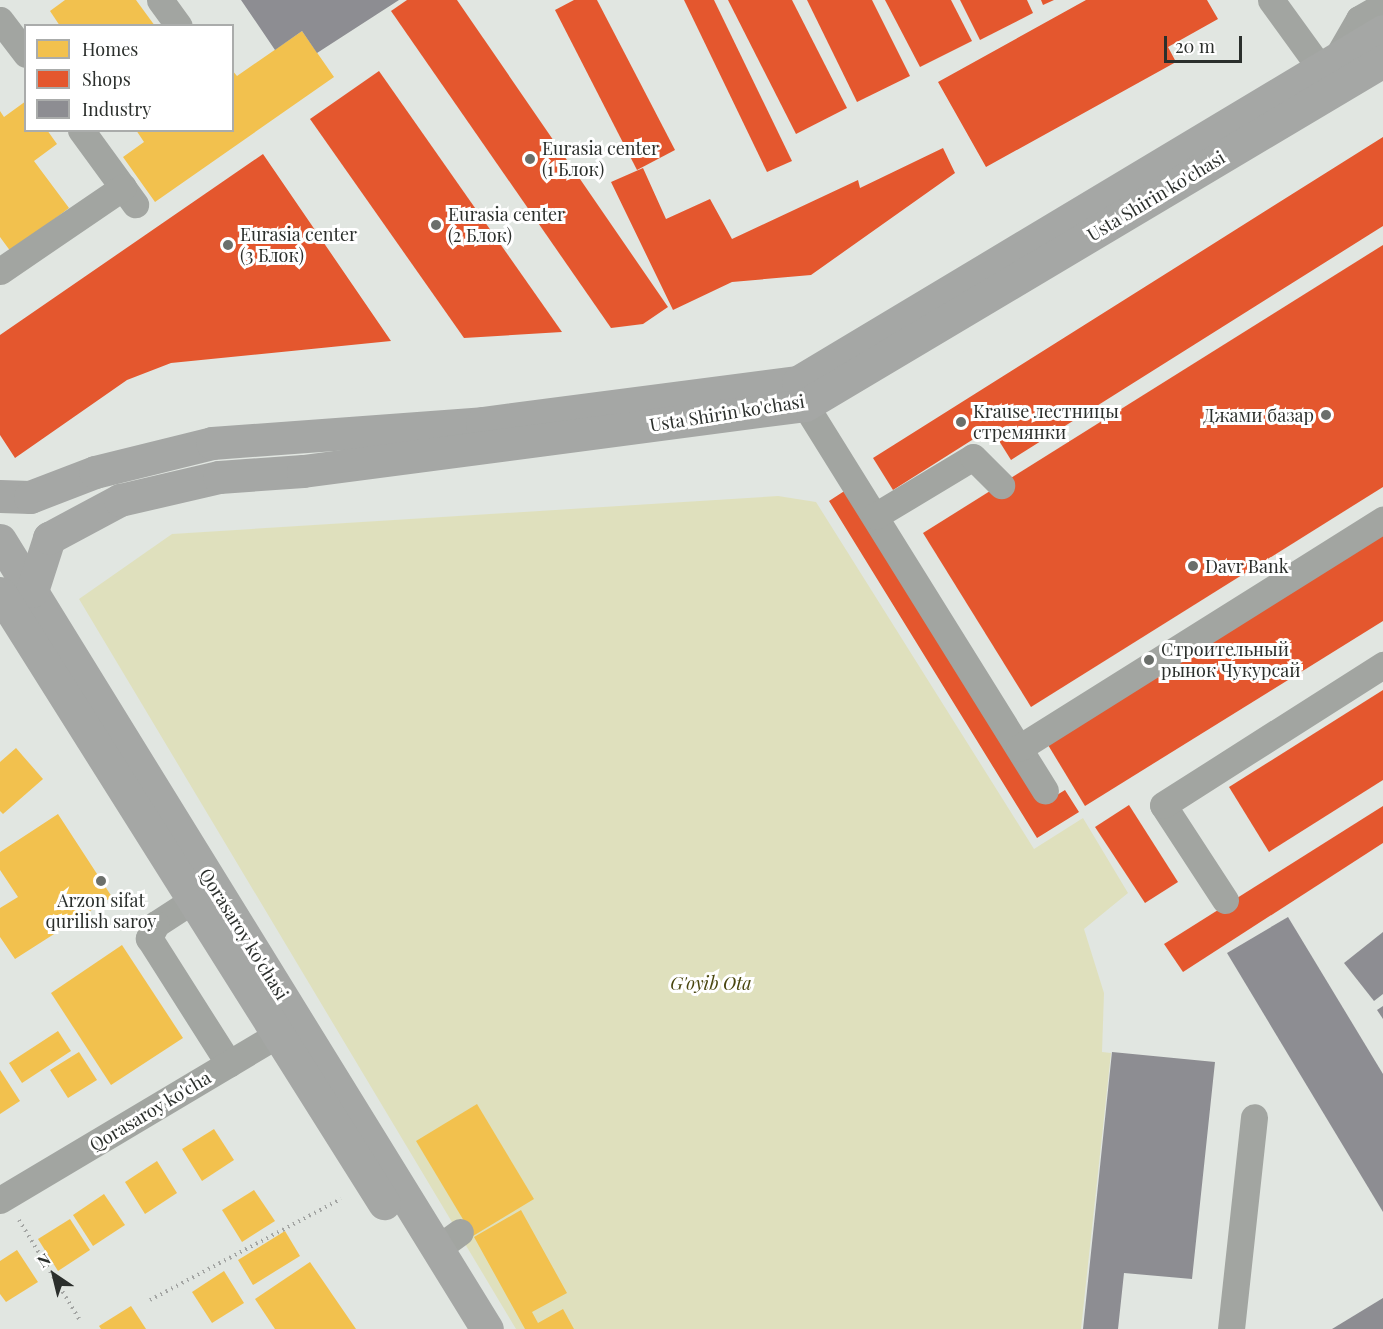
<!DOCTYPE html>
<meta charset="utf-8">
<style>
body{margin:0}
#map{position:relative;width:1383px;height:1329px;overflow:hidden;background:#e1e6e1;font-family:"Playfair Display",serif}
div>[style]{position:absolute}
.green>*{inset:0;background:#dfe0bd}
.homes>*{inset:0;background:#f2c14e}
.shops>*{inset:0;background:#e4572e}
.industry>*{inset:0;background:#8d8d92}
.path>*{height:4px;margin-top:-2px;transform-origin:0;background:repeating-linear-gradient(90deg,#a3a5a3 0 1.5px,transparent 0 6px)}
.minor>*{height:27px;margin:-13.5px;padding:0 13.5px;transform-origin:13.5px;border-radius:13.5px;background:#a2a5a1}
.major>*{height:33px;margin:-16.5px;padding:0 16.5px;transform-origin:16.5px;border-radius:16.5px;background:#a5a7a5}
.dots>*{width:16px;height:16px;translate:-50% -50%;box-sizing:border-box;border:3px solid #fff;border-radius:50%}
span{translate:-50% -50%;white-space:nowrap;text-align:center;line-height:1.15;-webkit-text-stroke:6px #fff;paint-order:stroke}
.poi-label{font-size:18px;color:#2b2f2c}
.left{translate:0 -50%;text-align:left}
.right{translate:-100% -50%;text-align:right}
.street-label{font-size:18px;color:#2b2f2c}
.park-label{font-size:18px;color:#49460e;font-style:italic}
.legend{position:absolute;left:24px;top:24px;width:210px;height:108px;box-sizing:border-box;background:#fff;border:2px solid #aaacab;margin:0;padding:8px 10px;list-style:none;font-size:18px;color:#2b2f2c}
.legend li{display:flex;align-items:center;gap:12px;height:30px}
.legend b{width:30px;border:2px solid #aaacab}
.north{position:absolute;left:24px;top:1245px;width:60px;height:60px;-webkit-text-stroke:4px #fff;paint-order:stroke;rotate:325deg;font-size:16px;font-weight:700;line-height:24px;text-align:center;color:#2b2f2c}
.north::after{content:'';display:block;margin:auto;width:21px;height:27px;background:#2b2f2c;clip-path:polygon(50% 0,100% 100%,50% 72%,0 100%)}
.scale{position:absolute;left:1164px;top:36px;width:78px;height:27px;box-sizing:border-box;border:3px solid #2b2f2c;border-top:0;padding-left:8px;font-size:18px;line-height:21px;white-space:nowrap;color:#2b2f2c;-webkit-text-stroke:4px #fff;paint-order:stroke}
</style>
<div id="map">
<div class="green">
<div style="clip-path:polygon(778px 496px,816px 502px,1034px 849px,1083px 818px,1128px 893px,1084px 929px,1104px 993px,1102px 1052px,1111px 1053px,1081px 1329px,516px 1329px,79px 599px,172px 534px)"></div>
</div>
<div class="homes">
<div style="clip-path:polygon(65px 0,136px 0,155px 26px,60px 26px,50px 11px)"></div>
<div style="clip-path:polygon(302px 31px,334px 77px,155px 202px,123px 157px,144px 142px,136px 130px,232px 130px,232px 70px,237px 76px)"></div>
<div style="clip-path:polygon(26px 101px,26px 130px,47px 130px,57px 144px,34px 161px,69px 208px,11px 252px,0 237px,0 111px,4px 117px)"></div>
<div style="clip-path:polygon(16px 748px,43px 779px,3px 814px,0 811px,0 762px)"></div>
<div style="clip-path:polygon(58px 814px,112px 897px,15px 959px,0 937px,0 908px,18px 897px,0 870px,0 852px)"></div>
<div style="clip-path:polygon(122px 945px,183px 1038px,111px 1085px,51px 993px)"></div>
<div style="clip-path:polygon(58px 1031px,71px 1051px,22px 1083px,9px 1063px)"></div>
<div style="clip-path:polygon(79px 1052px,97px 1080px,68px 1098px,50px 1070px)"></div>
<div style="clip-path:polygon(0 1070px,20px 1101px,0 1114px)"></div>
<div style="clip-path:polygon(477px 1104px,534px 1199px,473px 1236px,416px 1141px)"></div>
<div style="clip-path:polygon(214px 1129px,234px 1160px,202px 1181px,182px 1149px)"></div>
<div style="clip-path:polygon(157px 1161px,177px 1193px,145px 1214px,125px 1182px)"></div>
<div style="clip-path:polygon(254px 1190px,275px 1221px,242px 1242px,222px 1210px)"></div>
<div style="clip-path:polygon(104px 1194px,125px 1225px,93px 1246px,73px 1215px)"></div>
<div style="clip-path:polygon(521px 1210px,567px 1293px,532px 1312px,538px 1323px,563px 1309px,574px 1329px,525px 1329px,474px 1237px)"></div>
<div style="clip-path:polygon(70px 1219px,90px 1250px,58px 1271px,38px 1239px)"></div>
<div style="clip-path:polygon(285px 1231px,300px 1256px,253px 1285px,238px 1260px)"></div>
<div style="clip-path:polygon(17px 1250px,38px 1282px,6px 1302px,0 1294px,0 1261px)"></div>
<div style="clip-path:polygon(310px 1262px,356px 1329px,275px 1329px,255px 1299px)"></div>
<div style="clip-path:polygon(224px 1271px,244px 1303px,212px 1323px,192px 1292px)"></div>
<div style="clip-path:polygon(131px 1306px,146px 1329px,101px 1329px,99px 1326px)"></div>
</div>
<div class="shops">
<div style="clip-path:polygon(407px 0,457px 0,668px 307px,643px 324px,611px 328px,391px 11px)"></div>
<div style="clip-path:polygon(574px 0,597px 0,675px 150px,637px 170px,555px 10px)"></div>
<div style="clip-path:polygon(684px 0,714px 0,792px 161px,767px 172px)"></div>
<div style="clip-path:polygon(728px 0,792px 0,847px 108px,796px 134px)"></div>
<div style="clip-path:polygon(807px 0,872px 0,910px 76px,857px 102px)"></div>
<div style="clip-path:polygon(885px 0,951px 0,972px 41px,920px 67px)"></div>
<div style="clip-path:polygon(960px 0,1027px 0,1033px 13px,980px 40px)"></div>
<div style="clip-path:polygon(1041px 0,1054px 0,1043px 5px)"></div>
<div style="clip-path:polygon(1086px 0,1207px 0,1218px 19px,1168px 47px,1176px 62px,986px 167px,938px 82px)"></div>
<div style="clip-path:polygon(379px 71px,562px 332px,464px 338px,310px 119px)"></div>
<div style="clip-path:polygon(1383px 137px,1383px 226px,1011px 460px,991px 428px,893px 490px,873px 458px)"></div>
<div style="clip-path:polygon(943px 148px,955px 173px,811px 275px,732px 282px,673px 310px,611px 182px,643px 168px,666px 219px,710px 199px,732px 239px,858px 180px,860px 188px)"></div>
<div style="clip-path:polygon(263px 154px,391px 341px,171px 363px,127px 380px,15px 458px,0 435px,0 335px)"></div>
<div style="clip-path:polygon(1383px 245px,1383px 487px,1031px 707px,923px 533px)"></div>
<div style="clip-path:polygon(849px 488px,1044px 803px,1065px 790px,1079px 812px,1037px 838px,829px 501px)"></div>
<div style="clip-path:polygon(1383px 530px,1383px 621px,1085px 806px,1045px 740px)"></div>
<div style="clip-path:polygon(1383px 690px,1383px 780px,1269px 852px,1229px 787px)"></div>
<div style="clip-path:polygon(1129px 805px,1178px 882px,1145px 903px,1095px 827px)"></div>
<div style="clip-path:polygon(1383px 806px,1383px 843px,1183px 972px,1164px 944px)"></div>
</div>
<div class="industry">
<div style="clip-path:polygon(241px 0,399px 0,317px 53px,302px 31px,275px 50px)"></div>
<div style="clip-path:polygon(1288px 917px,1383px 1074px,1383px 1212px,1227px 953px)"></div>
<div style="clip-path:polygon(1383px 932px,1383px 994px,1374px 1001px,1344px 963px)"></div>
<div style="clip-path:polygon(1383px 1006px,1383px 1019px,1377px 1010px)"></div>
<div style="clip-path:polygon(1112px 1052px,1215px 1062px,1192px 1279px,1124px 1273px,1118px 1329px,1083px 1329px)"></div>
<div style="clip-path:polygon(1383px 1298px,1383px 1329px,1332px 1329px)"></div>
</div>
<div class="path">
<div style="left:19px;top:1220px;width:119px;rotate:58.7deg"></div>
<div style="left:150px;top:1300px;width:216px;rotate:-27.9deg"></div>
</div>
<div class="minor">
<div style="left:160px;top:0;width:32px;rotate:54deg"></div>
<div style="left:1271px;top:0;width:85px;rotate:54.1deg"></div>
<div style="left:0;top:20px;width:43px;rotate:52.6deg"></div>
<div style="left:1336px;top:59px;width:46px;rotate:-60.1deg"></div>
<div style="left:1359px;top:19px;width:28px;rotate:-30deg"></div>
<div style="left:81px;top:130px;width:92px;rotate:53.9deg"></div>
<div style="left:0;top:271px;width:149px;rotate:-34.3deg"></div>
<div style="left:799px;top:387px;width:19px;rotate:72deg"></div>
<div style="left:805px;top:405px;width:454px;rotate:58.1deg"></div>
<div style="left:875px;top:516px;width:114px;rotate:-31deg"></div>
<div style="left:973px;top:457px;width:40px;rotate:45deg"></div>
<div style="left:1019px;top:748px;width:430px;rotate:-32.1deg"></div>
<div style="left:193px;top:900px;width:44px;rotate:147deg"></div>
<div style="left:156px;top:924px;width:16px;rotate:117deg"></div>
<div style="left:149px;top:938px;width:149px;rotate:57.6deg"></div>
<div style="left:1225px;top:900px;width:113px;rotate:-123.1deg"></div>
<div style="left:1163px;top:805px;width:261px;rotate:-32.5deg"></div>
<div style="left:0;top:1200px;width:344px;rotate:-30.8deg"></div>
<div style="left:438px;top:1248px;width:27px;rotate:-36deg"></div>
<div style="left:1231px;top:1329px;width:213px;rotate:-83.8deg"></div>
</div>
<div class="major">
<div style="left:0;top:496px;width:30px;rotate:2deg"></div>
<div style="left:30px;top:497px;width:70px;rotate:-21deg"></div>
<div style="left:95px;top:472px;width:121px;rotate:-13.9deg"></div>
<div style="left:212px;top:443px;width:271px;rotate:-4.2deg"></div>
<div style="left:482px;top:423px;width:319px;rotate:-7.4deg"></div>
<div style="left:798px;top:382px;width:682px;rotate:-30.96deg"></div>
<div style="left:0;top:540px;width:927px;rotate:58.32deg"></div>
<div style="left:32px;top:591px;width:56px;rotate:-72.2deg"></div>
<div style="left:49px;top:538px;width:81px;rotate:-28.2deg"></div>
<div style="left:120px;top:500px;width:102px;rotate:-13.1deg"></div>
<div style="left:219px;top:477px;width:84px;rotate:-4.1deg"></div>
<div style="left:303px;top:471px;width:506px;rotate:-7.49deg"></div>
<div style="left:805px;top:405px;width:673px;rotate:-30.76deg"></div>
<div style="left:0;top:593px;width:721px;rotate:57.81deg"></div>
</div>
<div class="dots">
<div style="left:530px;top:159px;background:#6b6f6b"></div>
<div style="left:436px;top:225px;background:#6b6f6b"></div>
<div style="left:228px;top:245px;background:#6b6f6b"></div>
<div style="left:1326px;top:415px;background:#6b6f6b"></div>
<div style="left:961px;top:422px;background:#6b6f6b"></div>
<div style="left:1193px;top:566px;background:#6b6f6b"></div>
<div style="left:1149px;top:660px;background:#6b6f6b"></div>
<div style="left:101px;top:881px;background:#6b6f6b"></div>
</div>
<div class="poi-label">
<span class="left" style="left:542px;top:159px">Eurasia center<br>(1 Блок)</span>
<span class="left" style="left:448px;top:225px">Eurasia center<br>(2 Блок)</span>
<span class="left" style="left:240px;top:245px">Eurasia center<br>(3 Блок)</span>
<span class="left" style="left:973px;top:422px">Krause лестницы<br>стремянки</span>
<span class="right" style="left:1314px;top:415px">Джами базар</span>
<span class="left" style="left:1205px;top:566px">Davr Bank</span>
<span class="left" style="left:1161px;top:660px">Строительный<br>рынок Чукурсай</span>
<span style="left:101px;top:911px">Arzon sifat<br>qurilish saroy</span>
</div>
<div class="street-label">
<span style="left:1156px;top:196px;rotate:-31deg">Usta Shirin ko'chasi</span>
<span style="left:727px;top:413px;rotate:-9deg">Usta Shirin ko'chasi</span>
<span style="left:244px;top:934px;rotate:58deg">Qorasaroy ko'chasi</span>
<span style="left:150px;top:1111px;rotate:-31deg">Qorasaroy ko'cha</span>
</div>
<div class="park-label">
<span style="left:711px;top:983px">G'oyib Ota</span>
</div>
<ul class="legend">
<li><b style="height:16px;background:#f2c14e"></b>Homes</li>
<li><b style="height:16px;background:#e4572e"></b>Shops</li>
<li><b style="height:16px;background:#8d8d92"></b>Industry</li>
</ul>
<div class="north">N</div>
<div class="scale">20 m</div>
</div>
